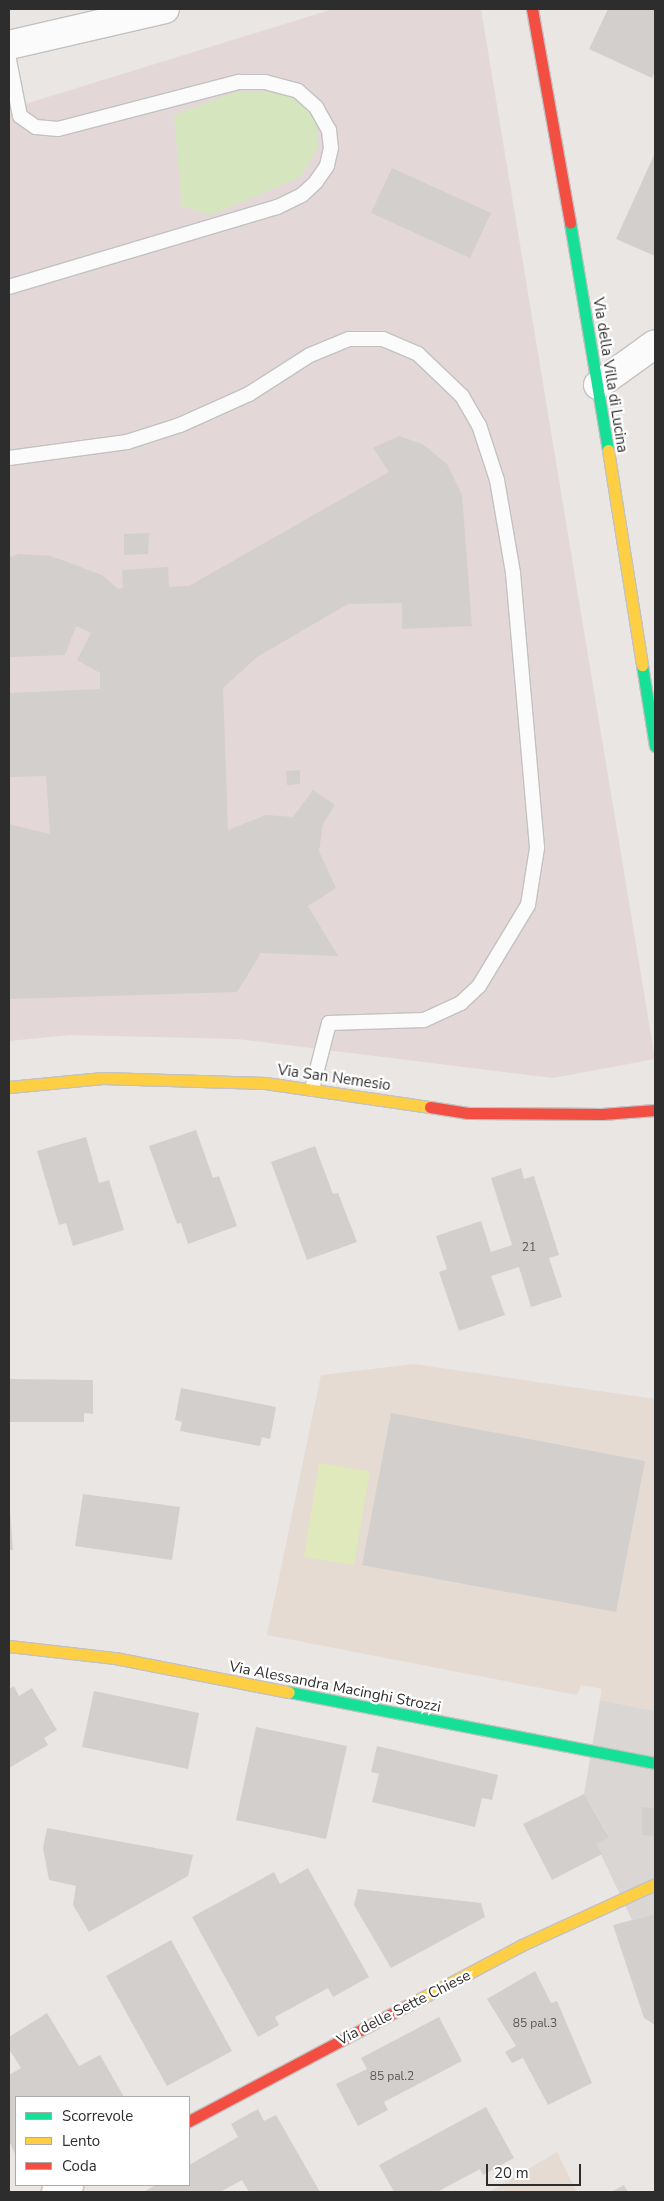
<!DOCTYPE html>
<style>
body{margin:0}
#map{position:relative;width:664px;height:2201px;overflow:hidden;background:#eae6e4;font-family:"Nunito Sans",sans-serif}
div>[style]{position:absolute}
.education>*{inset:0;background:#e5dbd2}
.medical>*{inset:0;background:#e4d7d8}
.green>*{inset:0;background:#d5e5be}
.pitch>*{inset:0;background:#e0e9bb}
.plaza>*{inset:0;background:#dad6d4}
.building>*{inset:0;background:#d2cfcd}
.roads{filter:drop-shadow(1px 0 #c2c2c2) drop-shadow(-1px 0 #c2c2c2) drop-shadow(0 1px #c2c2c2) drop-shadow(0 -1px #c2c2c2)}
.lane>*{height:14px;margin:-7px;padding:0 7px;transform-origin:7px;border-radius:7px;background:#fcfbfb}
.street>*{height:28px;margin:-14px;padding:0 14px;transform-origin:14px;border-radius:14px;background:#fcfbfb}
.fast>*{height:11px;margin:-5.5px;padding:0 5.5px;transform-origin:5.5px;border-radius:5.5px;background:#16e098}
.slow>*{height:11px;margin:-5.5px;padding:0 5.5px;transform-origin:5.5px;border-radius:5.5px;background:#ffcf43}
.jam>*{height:11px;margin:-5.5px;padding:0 5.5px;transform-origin:5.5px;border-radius:5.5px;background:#f24e42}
span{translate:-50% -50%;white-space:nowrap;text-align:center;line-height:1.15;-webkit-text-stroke:4.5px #fff;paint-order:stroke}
.number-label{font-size:12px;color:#575656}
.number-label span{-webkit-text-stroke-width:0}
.street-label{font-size:15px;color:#2d2d2d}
.frame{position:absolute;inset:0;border:10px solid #2d2d2d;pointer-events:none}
.legend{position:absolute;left:15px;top:2096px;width:175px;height:90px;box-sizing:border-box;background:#fff;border:1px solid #ababab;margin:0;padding:6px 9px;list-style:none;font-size:15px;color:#2d2d2d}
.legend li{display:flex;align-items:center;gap:10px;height:25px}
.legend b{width:25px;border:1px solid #ababab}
.scale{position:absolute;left:486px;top:2164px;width:95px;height:22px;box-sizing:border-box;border:2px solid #2d2d2d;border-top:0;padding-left:6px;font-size:15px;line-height:18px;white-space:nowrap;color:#2d2d2d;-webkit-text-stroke:4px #fff;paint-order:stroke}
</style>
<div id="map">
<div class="education">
<div style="clip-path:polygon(414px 1364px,655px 1399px,655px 1711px,600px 1700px,602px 1689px,592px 1687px,581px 1685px,577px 1695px,267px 1635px,321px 1375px)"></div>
<div style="clip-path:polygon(557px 2152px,577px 2192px,489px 2192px)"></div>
</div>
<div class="medical">
<div style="clip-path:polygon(333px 9px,481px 9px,655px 1059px,553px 1078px,237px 1039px,70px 1035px,9px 1041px,9px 109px)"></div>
</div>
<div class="green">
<div style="clip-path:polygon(267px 91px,296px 96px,318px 122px,317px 149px,300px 177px,211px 215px,182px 206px,174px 115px,235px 92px)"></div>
</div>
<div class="pitch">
<div style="clip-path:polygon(319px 1463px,370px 1471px,354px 1565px,304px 1557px)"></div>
</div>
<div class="plaza">
<div style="clip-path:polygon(600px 1700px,655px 1711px,655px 1914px,632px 1920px,596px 1844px,609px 1836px,584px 1794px)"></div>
</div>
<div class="building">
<div style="clip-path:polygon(608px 9px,655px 9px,655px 71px,652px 78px,589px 49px)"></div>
<div style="clip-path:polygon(655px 153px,655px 256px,616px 239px)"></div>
<div style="clip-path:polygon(392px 168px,491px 213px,470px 258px,371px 213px)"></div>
<div style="clip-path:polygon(399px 436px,422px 444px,447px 464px,462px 495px,472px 626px,402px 629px,402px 603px,348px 604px,257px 657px,223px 688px,228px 830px,266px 815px,293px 817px,313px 790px,335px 805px,323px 824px,319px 851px,336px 888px,308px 906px,338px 956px,261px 953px,237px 992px,9px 999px,9px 824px,50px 834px,46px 776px,9px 777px,9px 693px,100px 689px,100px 673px,77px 660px,91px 633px,76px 626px,65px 655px,9px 657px,9px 557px,19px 554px,51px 556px,102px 575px,118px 589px,123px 588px,122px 570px,168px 567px,169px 587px,189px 586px,389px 472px,373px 448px)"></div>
<div style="clip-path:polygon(149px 533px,148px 554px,124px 555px,124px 534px)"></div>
<div style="clip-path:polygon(300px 770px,300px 784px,287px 785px,286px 771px)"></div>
<div style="clip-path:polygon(196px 1130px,213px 1178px,219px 1176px,237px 1226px,188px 1244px,181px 1223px,177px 1224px,149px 1146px)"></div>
<div style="clip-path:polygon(86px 1137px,99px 1183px,109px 1180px,124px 1230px,73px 1246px,66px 1223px,59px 1225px,37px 1151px)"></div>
<div style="clip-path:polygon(315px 1146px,333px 1194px,338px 1193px,357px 1242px,307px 1260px,271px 1162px)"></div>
<div style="clip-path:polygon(521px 1168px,524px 1179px,534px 1176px,559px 1255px,549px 1258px,562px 1297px,531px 1307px,519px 1267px,491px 1276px,505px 1315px,459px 1331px,439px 1272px,447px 1269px,436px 1236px,481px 1221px,491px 1252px,512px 1245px,491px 1178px)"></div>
<div style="clip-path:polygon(9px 1379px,93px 1380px,93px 1414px,84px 1413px,84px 1422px,9px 1422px)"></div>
<div style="clip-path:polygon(181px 1388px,276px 1407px,270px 1439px,262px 1437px,260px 1446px,180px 1431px,182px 1422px,175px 1420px)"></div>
<div style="clip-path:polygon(391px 1413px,645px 1461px,616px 1612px,362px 1565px)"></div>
<div style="clip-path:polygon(83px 1494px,180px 1507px,172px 1560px,75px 1546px)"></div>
<div style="clip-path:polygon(9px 1497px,13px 1550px,9px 1550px)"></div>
<div style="clip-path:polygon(14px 1686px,19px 1696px,32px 1688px,57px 1730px,44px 1738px,48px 1745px,9px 1768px,9px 1689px)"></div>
<div style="clip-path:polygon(94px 1691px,199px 1713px,188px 1769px,82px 1747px)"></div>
<div style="clip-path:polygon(256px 1727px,347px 1746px,326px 1839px,236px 1820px)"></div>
<div style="clip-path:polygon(377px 1746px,498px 1775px,492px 1800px,482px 1798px,475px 1827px,372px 1802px,379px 1774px,371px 1772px)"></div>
<div style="clip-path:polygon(584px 1794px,609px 1837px,596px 1844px,602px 1854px,552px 1880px,523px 1824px)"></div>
<div style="clip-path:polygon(642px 1807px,655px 1808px,655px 1836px,642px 1835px)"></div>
<div style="clip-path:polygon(47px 1828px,193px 1855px,188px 1876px,89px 1932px,73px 1905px,76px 1886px,49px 1880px,43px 1848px)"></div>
<div style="clip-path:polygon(308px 1868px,369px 1977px,333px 1997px,328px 1988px,275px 2017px,279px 2025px,258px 2037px,192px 1917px,274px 1872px,280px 1884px)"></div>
<div style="clip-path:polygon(358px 1889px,481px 1903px,485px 1917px,391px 1968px,354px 1905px)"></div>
<div style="clip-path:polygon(655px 1914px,655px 2025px,644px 2018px,613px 1925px)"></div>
<div style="clip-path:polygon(171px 1940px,232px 2051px,167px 2086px,106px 1976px)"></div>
<div style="clip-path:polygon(535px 1971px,551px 2003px,557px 2001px,592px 2083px,548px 2105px,523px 2058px,512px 2063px,505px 2052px,516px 2046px,487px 1999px)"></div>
<div style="clip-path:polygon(47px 2013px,79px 2066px,100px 2055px,124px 2097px,16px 2097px,16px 2156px,9px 2141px,9px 2075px,21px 2068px,9px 2049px,9px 2037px)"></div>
<div style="clip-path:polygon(439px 2017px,462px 2061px,384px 2102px,388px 2110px,358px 2126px,336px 2084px,367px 2069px,361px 2058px)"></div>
<div style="clip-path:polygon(486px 2107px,514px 2158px,483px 2175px,480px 2169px,437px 2192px,394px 2192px,379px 2165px)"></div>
<div style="clip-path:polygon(258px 2109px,264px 2121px,276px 2115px,320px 2192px,249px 2192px,242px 2180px,220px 2192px,143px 2192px,156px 2185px,189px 2185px,189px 2165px,238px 2137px,231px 2124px)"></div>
<div style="clip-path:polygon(624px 2185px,628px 2192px,611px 2192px)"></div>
</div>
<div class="roads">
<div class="lane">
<div style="left:9px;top:60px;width:57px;rotate:78.9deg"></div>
<div style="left:20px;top:116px;width:19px;rotate:35deg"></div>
<div style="left:36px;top:127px;width:22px;rotate:5deg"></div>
<div style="left:58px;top:129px;width:187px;rotate:-14.6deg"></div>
<div style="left:239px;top:82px;width:26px"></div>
<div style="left:265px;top:82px;width:34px;rotate:15deg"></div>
<div style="left:298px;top:91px;width:24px;rotate:42deg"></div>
<div style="left:316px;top:107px;width:26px;rotate:61deg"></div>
<div style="left:329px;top:130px;width:18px;rotate:84deg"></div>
<div style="left:331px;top:148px;width:18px;rotate:103deg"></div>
<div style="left:327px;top:166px;width:19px;rotate:125deg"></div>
<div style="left:316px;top:182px;width:19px;rotate:137deg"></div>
<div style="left:302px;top:195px;width:28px;rotate:154deg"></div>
<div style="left:277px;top:207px;width:280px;rotate:163.4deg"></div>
<div style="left:9px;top:458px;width:119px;rotate:-7.7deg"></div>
<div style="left:127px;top:442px;width:56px;rotate:-17.8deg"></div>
<div style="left:180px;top:425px;width:76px;rotate:-24.2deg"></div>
<div style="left:249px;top:394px;width:72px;rotate:-32.6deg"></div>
<div style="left:310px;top:355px;width:42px;rotate:-22.3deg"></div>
<div style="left:349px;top:339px;width:34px"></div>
<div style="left:383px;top:339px;width:38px;rotate:23deg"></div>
<div style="left:418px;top:354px;width:61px;rotate:43.7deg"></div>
<div style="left:462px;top:396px;width:34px;rotate:60deg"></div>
<div style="left:479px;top:425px;width:58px;rotate:71.9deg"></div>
<div style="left:497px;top:480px;width:94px;rotate:80.2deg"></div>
<div style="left:513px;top:573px;width:276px;rotate:85deg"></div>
<div style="left:537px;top:848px;width:58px;rotate:99deg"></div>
<div style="left:528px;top:905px;width:95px;rotate:121.2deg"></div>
<div style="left:479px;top:986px;width:25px;rotate:137deg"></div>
<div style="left:461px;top:1003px;width:41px;rotate:155.3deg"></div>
<div style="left:424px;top:1020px;width:95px;rotate:178.2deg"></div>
<div style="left:329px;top:1023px;width:68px;rotate:104.4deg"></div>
</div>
<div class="street">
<div style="left:9px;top:45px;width:160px;rotate:-13deg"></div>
<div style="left:598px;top:385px;width:70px;rotate:-35.7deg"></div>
<div style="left:56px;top:2192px;width:15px;rotate:-28deg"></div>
</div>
<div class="fast">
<div style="left:570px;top:223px;width:230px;rotate:80.5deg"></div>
<div style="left:642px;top:665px;width:82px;rotate:80.9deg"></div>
<div style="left:289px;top:1692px;width:373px;rotate:11deg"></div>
</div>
<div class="slow">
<div style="left:608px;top:450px;width:218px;rotate:81deg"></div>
<div style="left:9px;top:1087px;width:94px;rotate:-5.5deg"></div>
<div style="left:103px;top:1078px;width:162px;rotate:1.8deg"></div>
<div style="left:265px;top:1083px;width:167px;rotate:8.3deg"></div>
<div style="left:9px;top:1646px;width:107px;rotate:6.5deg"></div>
<div style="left:115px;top:1658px;width:177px;rotate:11.1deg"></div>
<div style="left:416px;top:2001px;width:120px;rotate:-27.8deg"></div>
<div style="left:522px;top:1945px;width:146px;rotate:-24.6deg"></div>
</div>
<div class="jam">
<div style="left:532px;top:9px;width:217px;rotate:79.9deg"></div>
<div style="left:430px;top:1107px;width:38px;rotate:9deg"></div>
<div style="left:468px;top:1113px;width:134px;rotate:0.4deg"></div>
<div style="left:602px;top:1114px;width:53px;rotate:-4.3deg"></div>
<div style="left:189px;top:2121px;width:257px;rotate:-27.9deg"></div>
</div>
</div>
<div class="number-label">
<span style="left:529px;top:1248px">21</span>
<span style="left:535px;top:2024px">85 pal.3</span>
<span style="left:392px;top:2077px">85 pal.2</span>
</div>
<div class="street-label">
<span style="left:610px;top:375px;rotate:81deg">Via della Villa di Lucina</span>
<span style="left:334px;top:1078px;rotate:8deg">Via San Nemesio</span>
<span style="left:335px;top:1687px;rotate:11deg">Via Alessandra Macinghi Strozzi</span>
<span style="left:404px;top:2008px;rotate:-27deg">Via delle Sette Chiese</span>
</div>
<div class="frame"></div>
<ul class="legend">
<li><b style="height:6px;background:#16e098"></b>Scorrevole</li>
<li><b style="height:6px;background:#ffcf43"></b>Lento</li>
<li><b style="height:6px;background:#f24e42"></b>Coda</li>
</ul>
<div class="scale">20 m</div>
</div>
